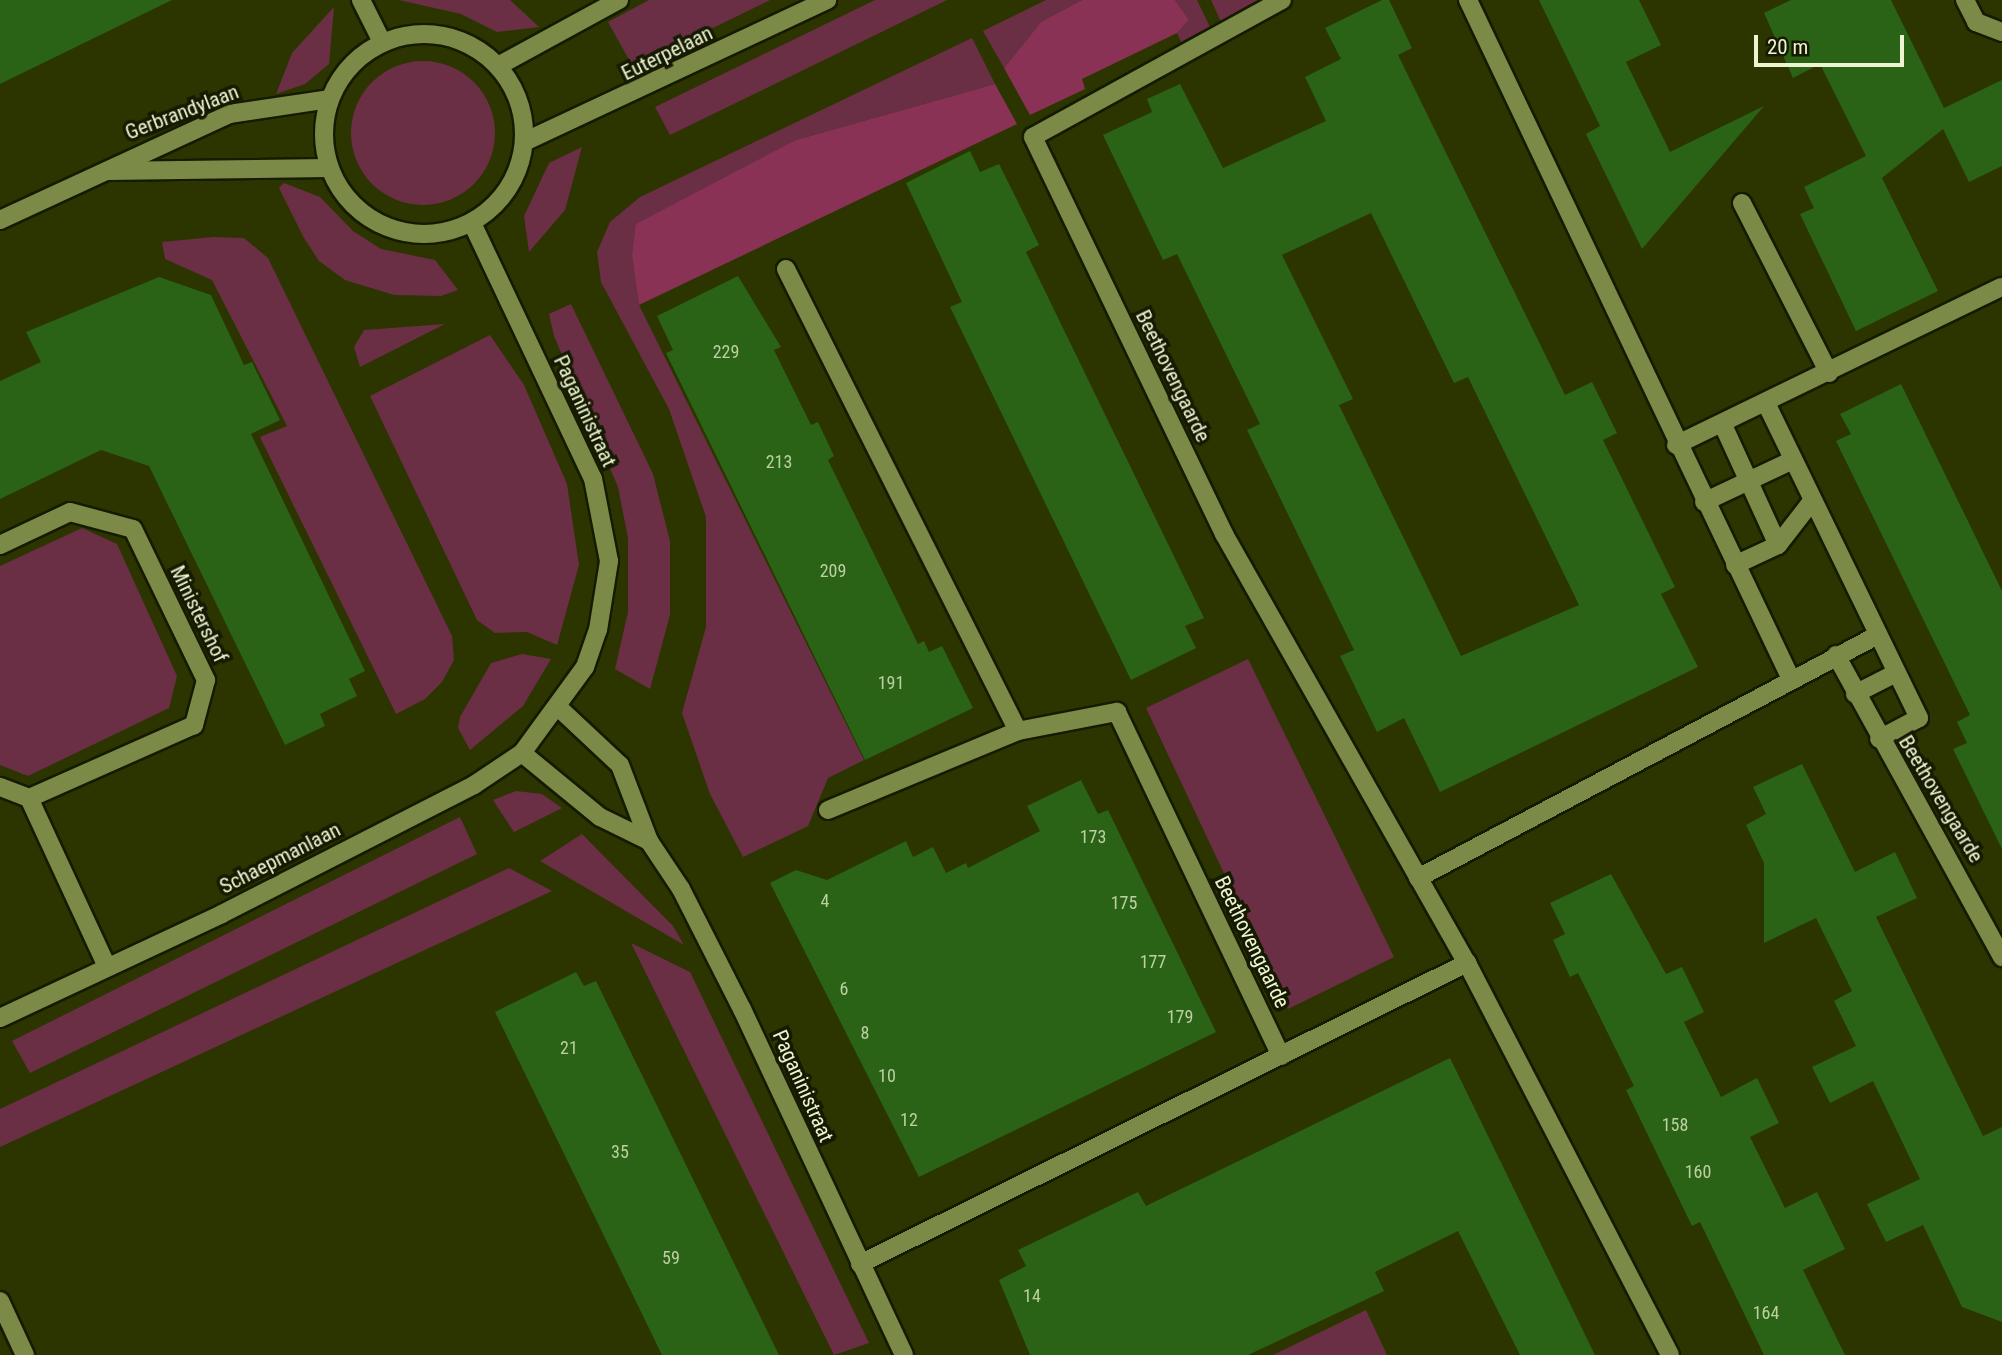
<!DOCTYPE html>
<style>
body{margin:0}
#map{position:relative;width:2002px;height:1355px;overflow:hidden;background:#2c3400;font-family:"Roboto Condensed",sans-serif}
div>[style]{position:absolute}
.green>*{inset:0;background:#6a2f45}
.round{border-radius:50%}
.forest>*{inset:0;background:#8a3255}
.building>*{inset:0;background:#2a6315}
.roads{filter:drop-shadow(2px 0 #151b00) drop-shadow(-2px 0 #151b00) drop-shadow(0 2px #151b00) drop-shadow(0 -2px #151b00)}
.lane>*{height:18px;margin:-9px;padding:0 9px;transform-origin:9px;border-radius:9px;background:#7c8a48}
.street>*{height:18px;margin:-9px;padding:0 9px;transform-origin:9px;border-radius:9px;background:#7c8a48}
.secondary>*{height:18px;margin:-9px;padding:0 9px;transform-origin:9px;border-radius:9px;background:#7c8a48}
.secondary>.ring{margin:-9px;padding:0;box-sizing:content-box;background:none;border:18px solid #7c8a48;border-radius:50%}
span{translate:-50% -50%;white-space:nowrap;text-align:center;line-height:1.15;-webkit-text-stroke:7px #151a01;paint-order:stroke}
.number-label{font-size:18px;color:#bcd0a3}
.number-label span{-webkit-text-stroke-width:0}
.street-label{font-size:21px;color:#ecf4d2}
.scale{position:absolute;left:1754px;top:35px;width:150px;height:32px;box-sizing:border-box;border:4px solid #ecf4d2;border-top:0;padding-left:9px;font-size:21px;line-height:24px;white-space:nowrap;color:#ecf4d2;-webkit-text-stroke:5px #151a01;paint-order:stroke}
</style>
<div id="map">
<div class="green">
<div style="clip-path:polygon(399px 0,510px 0,539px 27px,497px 32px,461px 14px)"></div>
<div style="clip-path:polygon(649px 0,770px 0,633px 67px,608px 22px)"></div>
<div style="clip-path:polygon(875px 0,947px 0,670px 135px,655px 107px)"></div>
<div style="clip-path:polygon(1046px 0,1082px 0,1041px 22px,1004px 68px,983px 31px)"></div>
<div style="clip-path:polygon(1175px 0,1197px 0,1210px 27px,1181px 42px,1177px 33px,1189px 20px)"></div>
<div style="clip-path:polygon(1211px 0,1266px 0,1221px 22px)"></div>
<div style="clip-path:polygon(334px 7px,329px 64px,305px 84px,276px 94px,292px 53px)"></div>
<div style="clip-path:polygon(972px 38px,995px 84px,796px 140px,632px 256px,639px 305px,864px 760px,828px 778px,808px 826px,743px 857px,710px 794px,682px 713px,706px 627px,706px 517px,669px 409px,601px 282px,597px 252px,610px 222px,640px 197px)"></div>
<div class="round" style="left:351px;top:61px;width:144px;height:144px"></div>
<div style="clip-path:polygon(582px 147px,565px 210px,529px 252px,524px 216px,549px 163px)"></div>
<div style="clip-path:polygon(284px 183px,320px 197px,353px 231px,381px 249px,435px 260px,458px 290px,441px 296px,394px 295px,345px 280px,319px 261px,304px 238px,279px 188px)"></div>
<div style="clip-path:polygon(213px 237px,244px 238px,268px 258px,452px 636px,454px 660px,442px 682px,425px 699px,396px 714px,260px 437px,287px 426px,212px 280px,165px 259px,162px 242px)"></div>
<div style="clip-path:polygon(571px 304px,653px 474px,670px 541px,670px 615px,650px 689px,615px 669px,628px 612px,628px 538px,618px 487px,554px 336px,549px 314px)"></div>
<div style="clip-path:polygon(445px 324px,360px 367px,354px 347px,364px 330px)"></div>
<div style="clip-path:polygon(490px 335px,524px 385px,567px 484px,579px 565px,557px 645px,527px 632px,495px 633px,477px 620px,370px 396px)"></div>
<div style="clip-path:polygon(82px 528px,117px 544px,177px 676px,169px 708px,28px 776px,0 765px,0 566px)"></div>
<div style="clip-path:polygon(522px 654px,551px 659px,523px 706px,470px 750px,458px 728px,460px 717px,491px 663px)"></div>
<div style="clip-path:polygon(1248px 659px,1394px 957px,1288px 1009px,1146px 708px)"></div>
<div style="clip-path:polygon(516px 791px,542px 794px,562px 808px,514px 832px,493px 800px)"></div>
<div style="clip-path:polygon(460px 817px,477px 854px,30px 1073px,12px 1041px)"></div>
<div style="clip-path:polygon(582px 834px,673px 926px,684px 945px,540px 861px)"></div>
<div style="clip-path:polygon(509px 868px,552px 891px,0 1147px,0 1109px)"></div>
<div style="clip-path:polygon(631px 943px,690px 972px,869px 1343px,834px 1355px)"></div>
<div style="clip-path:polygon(1366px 1310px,1387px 1355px,1273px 1355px)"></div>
</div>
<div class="forest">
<div style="clip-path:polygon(1082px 0,1175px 0,1189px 20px,1177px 33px,1082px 79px,1085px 89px,1030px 115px,1004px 68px,1041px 22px)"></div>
<div style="clip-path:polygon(995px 84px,1017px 124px,639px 305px,632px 256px,636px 224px,796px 140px)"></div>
</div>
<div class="building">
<div style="clip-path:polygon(0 0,172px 0,0 84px)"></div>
<div style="clip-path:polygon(evenodd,1382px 0,1389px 0,1412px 48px,1398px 55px,1565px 395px,1592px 382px,1617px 433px,1603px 440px,1675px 587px,1661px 594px,1698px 667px,1440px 792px,1404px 718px,1377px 732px,1340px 656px,1354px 650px,1247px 430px,1260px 424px,1177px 254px,1163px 260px,1103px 135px,1152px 112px,1147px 99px,1180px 84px,1223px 168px,1326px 121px,1305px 77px,1341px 59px,1325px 28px,1382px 0,1371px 213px,1454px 383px,1468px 377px,1579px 605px,1461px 656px,1339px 405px,1353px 399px,1282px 255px,1371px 213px)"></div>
<div style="clip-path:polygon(1539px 0,1639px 0,1661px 45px,1626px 62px,1670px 152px,1764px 106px,1642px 249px,1586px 134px,1600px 126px)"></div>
<div style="clip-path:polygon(1791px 0,1891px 0,1944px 108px,2002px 80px,2002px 166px,1969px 182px,1943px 129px,1882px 178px,1938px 291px,1856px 331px,1800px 214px,1814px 208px,1804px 187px,1866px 156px,1820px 64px,1793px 78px,1764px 13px)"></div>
<div style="clip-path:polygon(970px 151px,980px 172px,999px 164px,1019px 204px,1039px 245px,1026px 252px,1204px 618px,1185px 626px,1196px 648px,1131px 680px,950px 307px,962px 302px,906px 183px)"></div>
<div style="clip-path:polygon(738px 276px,781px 347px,774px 350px,811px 425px,818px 422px,834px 456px,828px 460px,918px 644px,924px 641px,929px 652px,942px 646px,973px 708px,865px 760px,666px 353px,673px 350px,657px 316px)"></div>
<div style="clip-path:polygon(159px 277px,211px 295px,244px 365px,252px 362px,280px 420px,251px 434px,365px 671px,349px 679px,357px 696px,320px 714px,325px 726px,285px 745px,149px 466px,101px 450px,0 499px,0 381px,41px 362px,26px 332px)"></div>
<div style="clip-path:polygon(1901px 384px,2002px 591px,2002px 849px,1953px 749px,1967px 743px,1957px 722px,1970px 715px,1836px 441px,1851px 434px,1840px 414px)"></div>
<div style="clip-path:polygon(1802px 764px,1855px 872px,1895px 852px,1917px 898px,1876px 917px,1983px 1136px,2002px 1127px,2002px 1322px,1962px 1307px,1923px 1225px,1886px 1242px,1867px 1204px,1920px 1179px,1873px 1081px,1830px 1103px,1812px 1067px,1856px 1046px,1834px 1001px,1852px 991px,1816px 918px,1764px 943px,1764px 863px,1746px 825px,1766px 814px,1753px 787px)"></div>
<div style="clip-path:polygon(1081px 780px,1098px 814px,1108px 810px,1216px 1032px,919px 1177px,770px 883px,796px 870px,827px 880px,906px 841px,913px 857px,933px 847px,946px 873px,966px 863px,968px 868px,1040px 831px,1027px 806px)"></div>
<div style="clip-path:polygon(1611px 874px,1666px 974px,1682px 967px,1704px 1012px,1684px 1022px,1721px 1097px,1757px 1078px,1779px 1123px,1750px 1137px,1785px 1208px,1817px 1192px,1845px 1249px,1803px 1270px,1845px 1355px,1764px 1355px,1700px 1222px,1692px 1226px,1626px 1090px,1634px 1086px,1578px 973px,1570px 977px,1553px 940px,1565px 934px,1550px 903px)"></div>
<div style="clip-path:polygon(576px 972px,584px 986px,596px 981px,779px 1355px,662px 1355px,495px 1012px)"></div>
<div style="clip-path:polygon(1450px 1058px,1595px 1355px,1520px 1355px,1458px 1231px,1375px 1272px,1384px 1291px,1248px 1355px,1030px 1355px,999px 1280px,1026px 1266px,1018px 1250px,1138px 1192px,1146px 1206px)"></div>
</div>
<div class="roads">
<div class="lane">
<div style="left:1704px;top:502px;width:98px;rotate:-25.3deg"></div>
<div style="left:1735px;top:565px;width:47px;rotate:-24.9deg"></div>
<div style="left:1778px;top:545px;width:56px;rotate:-52.3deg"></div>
<div style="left:1855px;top:694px;width:46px;rotate:-27.1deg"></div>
</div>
<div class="street">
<div style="left:361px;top:0;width:47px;rotate:63.4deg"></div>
<div style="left:1282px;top:0;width:284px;rotate:151.2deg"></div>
<div style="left:1033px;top:137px;width:441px;rotate:64.3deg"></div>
<div style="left:1224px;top:534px;width:493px;rotate:60.5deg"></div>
<div style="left:1467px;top:963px;width:441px;rotate:62.6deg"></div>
<div style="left:1468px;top:0;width:750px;rotate:64.56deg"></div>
<div style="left:1965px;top:0;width:25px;rotate:63deg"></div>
<div style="left:1976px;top:22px;width:28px;rotate:21deg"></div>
<div style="left:1742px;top:203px;width:191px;rotate:62.9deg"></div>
<div style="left:786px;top:269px;width:517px;rotate:63.34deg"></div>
<div style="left:1767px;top:405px;width:348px;rotate:64.1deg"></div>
<div style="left:1919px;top:718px;width:45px;rotate:152.3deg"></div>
<div style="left:1723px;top:425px;width:132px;rotate:65.4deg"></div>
<div style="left:1676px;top:445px;width:362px;rotate:-25.9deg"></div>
<div style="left:0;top:545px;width:77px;rotate:-25.2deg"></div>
<div style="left:70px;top:512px;width:65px;rotate:15.1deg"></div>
<div style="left:133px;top:529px;width:168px;rotate:64.2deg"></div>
<div style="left:206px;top:680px;width:47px;rotate:104.9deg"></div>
<div style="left:194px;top:725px;width:180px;rotate:156.1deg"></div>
<div style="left:29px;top:798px;width:31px;rotate:-159deg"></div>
<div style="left:1836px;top:655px;width:345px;rotate:61.2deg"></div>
<div style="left:559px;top:708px;width:83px;rotate:43.1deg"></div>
<div style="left:620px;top:765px;width:81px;rotate:69.1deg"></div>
<div style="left:649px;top:841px;width:58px;rotate:56.3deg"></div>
<div style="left:681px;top:889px;width:135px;rotate:63.1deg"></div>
<div style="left:742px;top:1009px;width:382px;rotate:64.9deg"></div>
<div style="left:522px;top:753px;width:101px;rotate:39.4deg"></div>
<div style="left:600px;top:817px;width:55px;rotate:26.1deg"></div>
<div style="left:29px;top:798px;width:186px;rotate:65.2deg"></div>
<div style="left:828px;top:810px;width:206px;rotate:-22.6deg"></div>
<div style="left:1018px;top:731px;width:101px;rotate:-10.9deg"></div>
<div style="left:1117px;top:712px;width:381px;rotate:64.5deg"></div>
<div style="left:1418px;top:878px;width:520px;rotate:-27.85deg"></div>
<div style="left:860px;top:1264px;width:678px;rotate:-26.38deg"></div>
<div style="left:0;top:1301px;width:60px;rotate:65.2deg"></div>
</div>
<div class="secondary">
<div class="ring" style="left:324px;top:34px;width:182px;height:182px"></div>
<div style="left:498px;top:66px;width:138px;rotate:-28.6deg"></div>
<div style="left:524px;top:142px;width:335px;rotate:-25.1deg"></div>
<div style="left:107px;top:171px;width:222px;rotate:-0.8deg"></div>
<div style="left:0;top:220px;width:252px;rotate:-24.8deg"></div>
<div style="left:229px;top:114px;width:101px;rotate:-8.5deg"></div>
<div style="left:0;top:1018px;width:245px;rotate:-25.1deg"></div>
<div style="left:222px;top:914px;width:283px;rotate:-27.1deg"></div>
<div style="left:474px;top:785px;width:58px;rotate:-33.7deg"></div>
<div style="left:522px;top:753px;width:107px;rotate:-53.8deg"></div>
<div style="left:585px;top:667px;width:39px;rotate:-71deg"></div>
<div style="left:598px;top:630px;width:70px;rotate:-80.9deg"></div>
<div style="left:609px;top:561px;width:84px;rotate:-101deg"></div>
<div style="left:593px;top:479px;width:283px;rotate:-115.3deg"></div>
</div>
</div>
<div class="number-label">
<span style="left:726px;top:352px">229</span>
<span style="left:779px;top:462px">213</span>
<span style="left:833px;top:571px">209</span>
<span style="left:891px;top:683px">191</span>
<span style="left:1093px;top:837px">173</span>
<span style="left:825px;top:901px">4</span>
<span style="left:1124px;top:903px">175</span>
<span style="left:1153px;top:962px">177</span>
<span style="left:844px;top:989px">6</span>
<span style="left:1180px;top:1017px">179</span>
<span style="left:865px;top:1033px">8</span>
<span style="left:569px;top:1048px">21</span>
<span style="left:887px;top:1076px">10</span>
<span style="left:909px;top:1120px">12</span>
<span style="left:1675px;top:1125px">158</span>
<span style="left:620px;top:1152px">35</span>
<span style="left:1698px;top:1172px">160</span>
<span style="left:671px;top:1258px">59</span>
<span style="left:1032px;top:1296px">14</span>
<span style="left:1766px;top:1313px">164</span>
</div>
<div class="street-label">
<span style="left:667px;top:53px;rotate:-26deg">Euterpelaan</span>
<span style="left:182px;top:112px;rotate:-21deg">Gerbrandylaan</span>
<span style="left:1173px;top:376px;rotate:64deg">Beethovengaarde</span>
<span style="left:585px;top:411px;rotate:65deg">Paganinistraat</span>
<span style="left:199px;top:614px;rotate:64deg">Ministershof</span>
<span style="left:1941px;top:799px;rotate:59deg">Beethovengaarde</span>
<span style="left:280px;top:858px;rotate:-27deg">Schaepmanlaan</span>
<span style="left:1252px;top:942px;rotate:64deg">Beethovengaarde</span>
<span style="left:803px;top:1086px;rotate:66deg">Paganinistraat</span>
</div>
<div class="scale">20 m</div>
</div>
